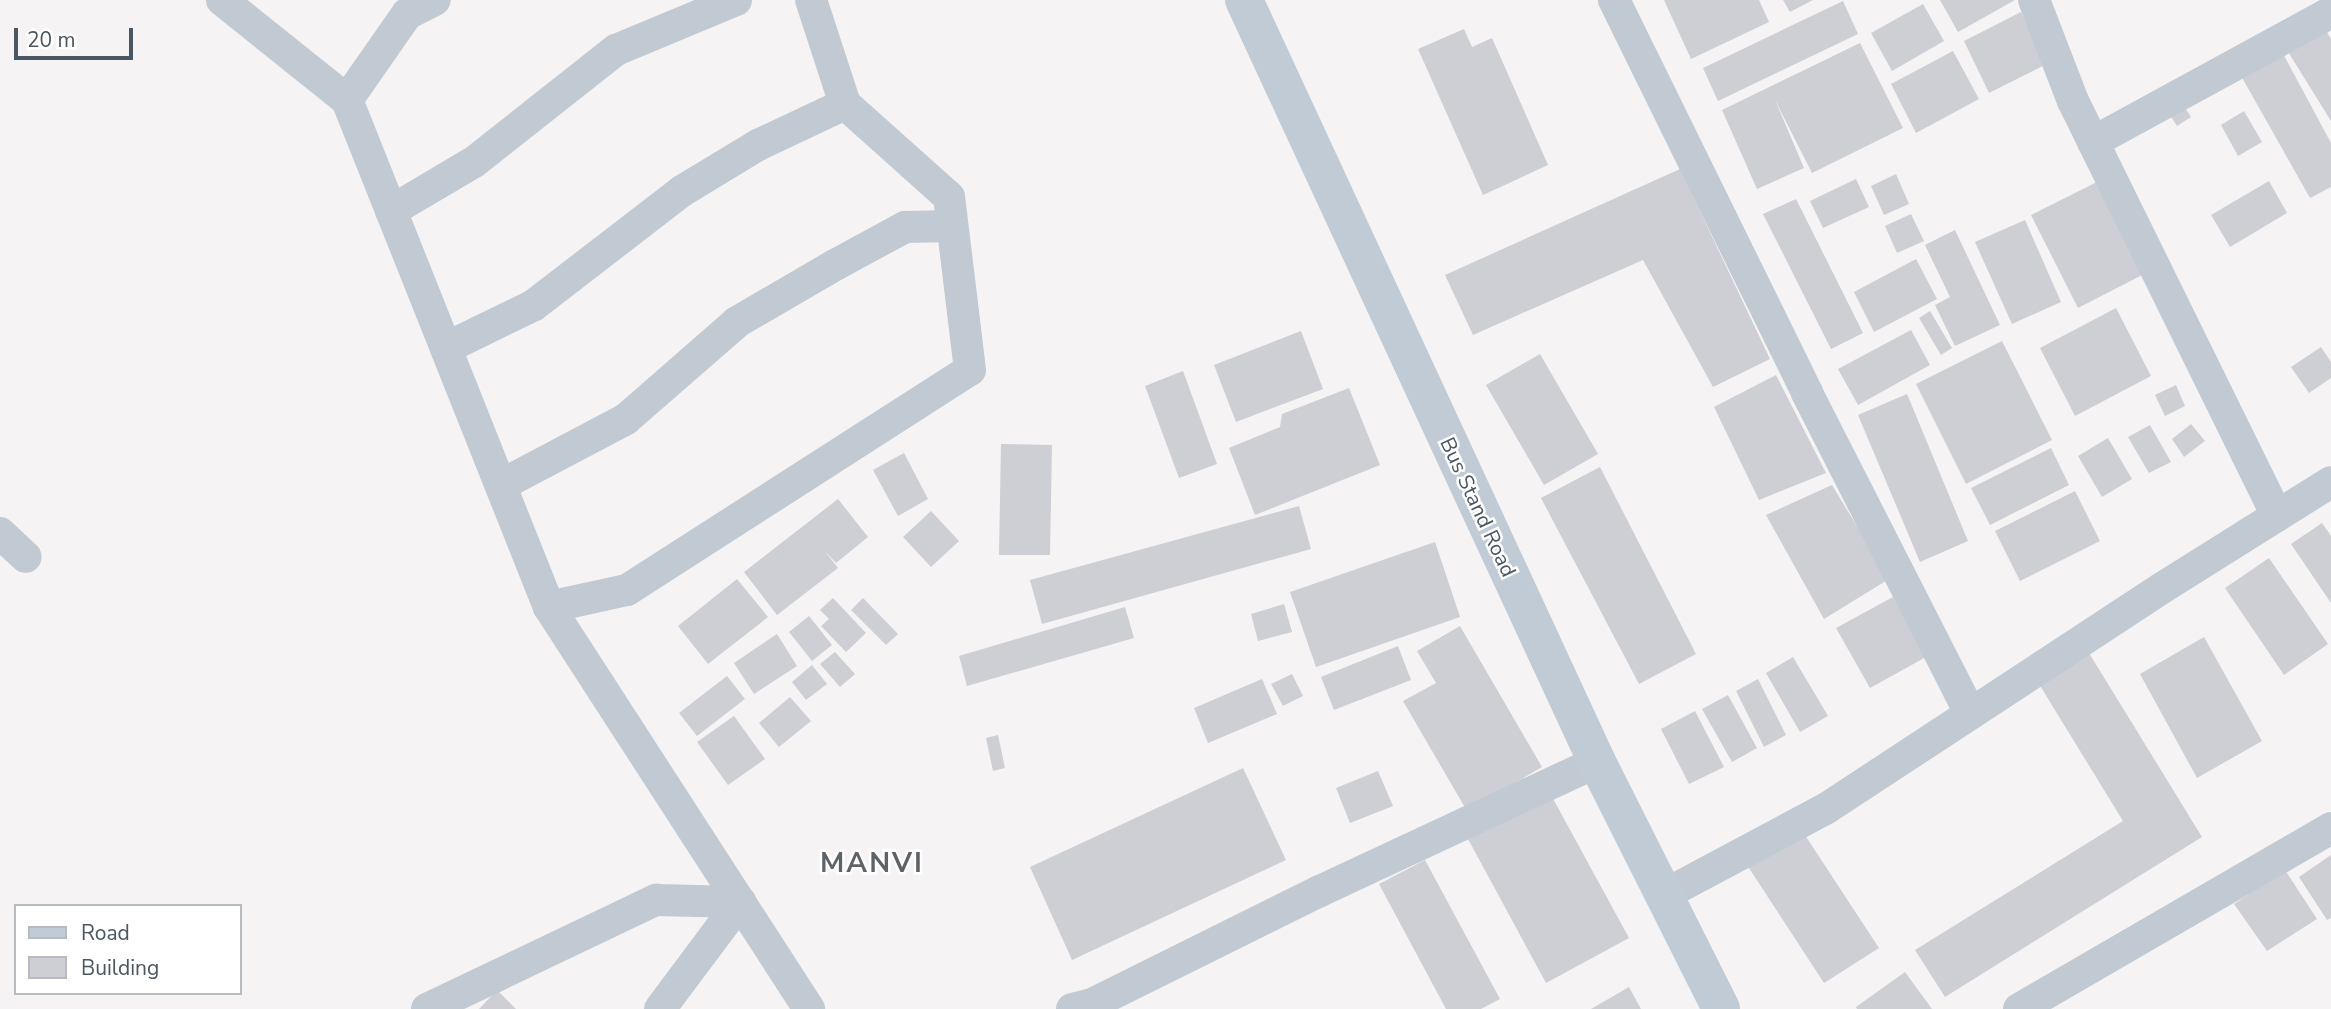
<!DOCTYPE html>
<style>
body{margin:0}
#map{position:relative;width:2331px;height:1009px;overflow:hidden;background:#f5f3f3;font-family:"Nunito Sans",sans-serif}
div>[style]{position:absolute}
.building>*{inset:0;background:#cdcfd5}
.minor>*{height:32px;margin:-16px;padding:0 16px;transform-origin:16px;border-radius:16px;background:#c1cad2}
.secondary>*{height:38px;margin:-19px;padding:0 19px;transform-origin:19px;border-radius:19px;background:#c1cbd6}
span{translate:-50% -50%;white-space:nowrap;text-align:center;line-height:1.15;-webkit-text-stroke:5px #fff;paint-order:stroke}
.street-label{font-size:21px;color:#4a5661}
.district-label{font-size:28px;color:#5f6368;font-weight:700;letter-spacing:2px}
.legend{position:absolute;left:14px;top:904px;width:228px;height:91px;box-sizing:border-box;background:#fff;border:2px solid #b7bbc0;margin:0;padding:9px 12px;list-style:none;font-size:21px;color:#4a5661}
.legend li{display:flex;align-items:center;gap:14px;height:35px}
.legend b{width:35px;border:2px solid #b7bbc0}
.scale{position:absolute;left:14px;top:28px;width:119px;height:32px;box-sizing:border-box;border:4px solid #4a5661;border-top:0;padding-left:9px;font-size:21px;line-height:24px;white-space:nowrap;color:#4a5661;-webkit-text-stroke:5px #fff;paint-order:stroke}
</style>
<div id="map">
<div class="building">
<div style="clip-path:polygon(1664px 0,1759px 0,1769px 22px,1691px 59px)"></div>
<div style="clip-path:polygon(1783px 0,1813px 0,1790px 12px)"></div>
<div style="clip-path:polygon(1940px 0,2015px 0,1958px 32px)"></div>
<div style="clip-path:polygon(1843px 1px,1858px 34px,1718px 101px,1703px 68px)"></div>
<div style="clip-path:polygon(1923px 4px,1944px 41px,1892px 71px,1871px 33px)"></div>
<div style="clip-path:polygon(2021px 12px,2047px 64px,1989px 93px,1964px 41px)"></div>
<div style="clip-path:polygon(2323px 25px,2331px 39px,2331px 121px,2285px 47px)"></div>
<div style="clip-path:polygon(1464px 29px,1472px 47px,1492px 38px,1548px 165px,1483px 195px,1418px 49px)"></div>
<div style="clip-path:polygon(1860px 43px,1903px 128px,1812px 173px,1775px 100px,1804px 168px,1757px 189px,1722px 110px)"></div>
<div style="clip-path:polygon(2281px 50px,2331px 143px,2331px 187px,2310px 198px,2240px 74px)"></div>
<div style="clip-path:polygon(1953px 51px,1979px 99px,1916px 133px,1891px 84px)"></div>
<div style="clip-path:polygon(2182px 103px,2191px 117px,2177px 126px,2168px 112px)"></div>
<div style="clip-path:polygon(2244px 111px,2262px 142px,2238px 156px,2221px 125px)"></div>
<div style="clip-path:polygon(1680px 169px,1770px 359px,1713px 387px,1643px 260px,1473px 335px,1445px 275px)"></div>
<div style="clip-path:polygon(1896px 174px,1909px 204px,1884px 215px,1871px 186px)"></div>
<div style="clip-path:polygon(1856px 179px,1869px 207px,1823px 228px,1810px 201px)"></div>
<div style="clip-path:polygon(2101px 180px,2148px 272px,2078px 308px,2031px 215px)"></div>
<div style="clip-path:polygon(2269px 181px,2287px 213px,2230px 247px,2211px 215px)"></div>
<div style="clip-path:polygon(1796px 199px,1863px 333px,1831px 349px,1763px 214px)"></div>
<div style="clip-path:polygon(1911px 214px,1924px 241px,1897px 253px,1885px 226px)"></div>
<div style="clip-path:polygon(2025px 220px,2061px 302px,2012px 324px,1975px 242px)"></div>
<div style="clip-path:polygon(1955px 230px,2000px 325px,1955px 346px,1935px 305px,1950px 297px,1925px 245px)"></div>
<div style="clip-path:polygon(1916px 259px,1937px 299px,1874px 332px,1854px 292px)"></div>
<div style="clip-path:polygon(2116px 308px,2151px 376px,2075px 416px,2040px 348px)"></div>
<div style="clip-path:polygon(1930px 311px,1952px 348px,1941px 355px,1919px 318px)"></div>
<div style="clip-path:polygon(1911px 330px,1930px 365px,1858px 405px,1838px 369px)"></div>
<div style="clip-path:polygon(1301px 331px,1323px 389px,1236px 422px,1214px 365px)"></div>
<div style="clip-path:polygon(2002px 341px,2052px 440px,1966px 484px,1916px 384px)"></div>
<div style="clip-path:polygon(2321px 347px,2331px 362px,2331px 378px,2309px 393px,2291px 367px)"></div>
<div style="clip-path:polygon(1540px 354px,1598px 454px,1544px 485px,1486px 385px)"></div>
<div style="clip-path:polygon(1183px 371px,1217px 464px,1179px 478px,1145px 386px)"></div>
<div style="clip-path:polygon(1776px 375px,1826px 473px,1759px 500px,1714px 407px)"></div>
<div style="clip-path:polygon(2176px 385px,2185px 406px,2165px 416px,2155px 395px)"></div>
<div style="clip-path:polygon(1349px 388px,1380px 465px,1255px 515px,1229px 448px,1280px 427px,1282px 414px)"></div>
<div style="clip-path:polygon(1907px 394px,1968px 541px,1920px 562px,1858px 415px)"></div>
<div style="clip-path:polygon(2191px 424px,2205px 441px,2184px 457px,2172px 439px)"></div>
<div style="clip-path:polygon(2150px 425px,2171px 462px,2149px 473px,2128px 437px)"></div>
<div style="clip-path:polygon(2108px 438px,2132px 479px,2102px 497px,2078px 456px)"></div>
<div style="clip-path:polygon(1001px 444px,1052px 445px,1050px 555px,999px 555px)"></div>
<div style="clip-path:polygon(2051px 448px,2069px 485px,1990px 525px,1971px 488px)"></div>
<div style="clip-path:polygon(904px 453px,928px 499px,898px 516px,873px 470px)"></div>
<div style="clip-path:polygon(1600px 467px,1696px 654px,1639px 684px,1541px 498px)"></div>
<div style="clip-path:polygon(1832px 485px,1889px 579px,1824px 619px,1766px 515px)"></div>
<div style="clip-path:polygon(2075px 491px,2100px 541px,2020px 581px,1995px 531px)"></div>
<div style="clip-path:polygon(838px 499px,868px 537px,836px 563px,824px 550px,838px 568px,777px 615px,744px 572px)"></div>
<div style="clip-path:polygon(1299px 506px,1311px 549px,1042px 624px,1030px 580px)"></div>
<div style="clip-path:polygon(931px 511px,959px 541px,931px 567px,903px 537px)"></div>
<div style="clip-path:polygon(2322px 523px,2331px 536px,2331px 603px,2291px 544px)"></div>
<div style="clip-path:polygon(1435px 542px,1460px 617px,1316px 667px,1290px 592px)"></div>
<div style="clip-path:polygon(2269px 558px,2328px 644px,2284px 675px,2225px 588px)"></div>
<div style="clip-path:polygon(737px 579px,768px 617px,708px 664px,678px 626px)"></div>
<div style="clip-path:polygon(1893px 597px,1926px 657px,1870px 688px,1836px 628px)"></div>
<div style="clip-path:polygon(833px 598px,866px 633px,846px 652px,821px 626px,829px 619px,820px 610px)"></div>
<div style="clip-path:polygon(863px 598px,898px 634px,886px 645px,851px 610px)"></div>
<div style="clip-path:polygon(1284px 604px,1292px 632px,1258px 641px,1251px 614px)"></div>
<div style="clip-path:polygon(1125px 607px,1134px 638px,967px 686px,959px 656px)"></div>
<div style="clip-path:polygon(809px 616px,832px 645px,812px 661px,789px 632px)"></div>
<div style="clip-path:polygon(1460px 626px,1542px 767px,1467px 811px,1403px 701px,1436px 683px,1417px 651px)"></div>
<div style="clip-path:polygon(777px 634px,797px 666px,754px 694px,734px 663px)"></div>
<div style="clip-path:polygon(2204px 637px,2262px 741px,2197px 778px,2140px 674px)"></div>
<div style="clip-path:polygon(1398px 646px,1411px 680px,1334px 710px,1321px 677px)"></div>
<div style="clip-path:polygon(835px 652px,855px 674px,840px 687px,820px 664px)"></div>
<div style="clip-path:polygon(2089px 653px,2202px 837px,1945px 997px,1915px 950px,2123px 821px,2039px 684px)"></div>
<div style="clip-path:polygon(1793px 657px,1828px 716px,1800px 732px,1766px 673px)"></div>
<div style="clip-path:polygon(812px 665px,827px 684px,806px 700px,792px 682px)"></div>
<div style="clip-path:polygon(1292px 674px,1303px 696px,1283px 706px,1271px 684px)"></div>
<div style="clip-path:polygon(727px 676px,745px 699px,697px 736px,679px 713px)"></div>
<div style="clip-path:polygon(1262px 679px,1277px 714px,1208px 743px,1194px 708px)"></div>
<div style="clip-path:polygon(1758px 679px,1786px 735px,1764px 747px,1736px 691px)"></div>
<div style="clip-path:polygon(1728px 695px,1757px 748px,1732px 762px,1702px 709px)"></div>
<div style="clip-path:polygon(790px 697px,811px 721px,779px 747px,759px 723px)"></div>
<div style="clip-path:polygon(1695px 711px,1724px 767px,1689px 784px,1661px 729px)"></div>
<div style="clip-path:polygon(734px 716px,765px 759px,728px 785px,697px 742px)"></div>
<div style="clip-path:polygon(998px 735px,1005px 768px,993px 771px,986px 738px)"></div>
<div style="clip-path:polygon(1243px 768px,1286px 860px,1072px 960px,1030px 867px)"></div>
<div style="clip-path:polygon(1378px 771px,1393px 806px,1350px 823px,1336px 788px)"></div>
<div style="clip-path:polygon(1551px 795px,1629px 938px,1546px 983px,1468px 839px)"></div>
<div style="clip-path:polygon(1799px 826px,1879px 948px,1824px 983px,1745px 862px)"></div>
<div style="clip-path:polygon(2331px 855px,2331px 918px,2327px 920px,2299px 877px)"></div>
<div style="clip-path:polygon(1425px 860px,1500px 999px,1481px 1009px,1446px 1009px,1379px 884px)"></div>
<div style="clip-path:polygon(2285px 870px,2317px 919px,2267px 951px,2234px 904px)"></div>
<div style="clip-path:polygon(1905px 972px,1932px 1009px,1857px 1009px,1856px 1007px)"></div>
<div style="clip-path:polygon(1629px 987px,1641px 1009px,1591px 1009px)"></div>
<div style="clip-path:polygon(497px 990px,516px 1009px,479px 1009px)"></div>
</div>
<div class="minor">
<div style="left:222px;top:0;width:160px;rotate:38.7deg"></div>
<div style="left:347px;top:100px;width:546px;rotate:68.28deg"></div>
<div style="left:549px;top:607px;width:479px;rotate:57.1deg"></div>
<div style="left:1614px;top:0;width:438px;rotate:63.8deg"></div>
<div style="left:1807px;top:393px;width:359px;rotate:63deg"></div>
<div style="left:2034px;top:0;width:108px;rotate:68.9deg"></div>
<div style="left:2073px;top:101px;width:462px;rotate:63.8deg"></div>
<div style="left:347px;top:100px;width:105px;rotate:-55.1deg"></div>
<div style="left:407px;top:14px;width:31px;rotate:-27deg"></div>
<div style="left:2093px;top:142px;width:271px;rotate:-28.6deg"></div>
<div style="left:391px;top:211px;width:96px;rotate:-30.6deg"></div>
<div style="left:474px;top:162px;width:181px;rotate:-38.3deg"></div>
<div style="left:616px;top:50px;width:130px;rotate:-22.6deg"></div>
<div style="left:446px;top:348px;width:98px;rotate:-26deg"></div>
<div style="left:534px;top:305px;width:187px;rotate:-37.6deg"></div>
<div style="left:682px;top:191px;width:89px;rotate:-31.2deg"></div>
<div style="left:758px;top:145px;width:96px;rotate:-25.2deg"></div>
<div style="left:501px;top:485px;width:141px;rotate:-27.8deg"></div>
<div style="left:626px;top:419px;width:147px;rotate:-41.1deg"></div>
<div style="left:737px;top:322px;width:113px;rotate:-30.2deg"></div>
<div style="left:835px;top:265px;width:80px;rotate:-28.5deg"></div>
<div style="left:905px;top:227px;width:47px;rotate:-1.2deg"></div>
<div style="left:0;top:533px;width:35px;rotate:43deg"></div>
<div style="left:549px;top:607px;width:80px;rotate:-12.3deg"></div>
<div style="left:627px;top:590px;width:407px;rotate:-32.7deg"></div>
<div style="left:970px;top:370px;width:174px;rotate:-96.9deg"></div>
<div style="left:949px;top:197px;width:140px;rotate:-138.2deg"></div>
<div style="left:845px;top:104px;width:109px;rotate:-108.1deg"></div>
<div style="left:1664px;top:895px;width:185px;rotate:-28.1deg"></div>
<div style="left:1827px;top:808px;width:401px;rotate:-33.3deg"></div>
<div style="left:2162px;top:588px;width:199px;rotate:-32.1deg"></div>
<div style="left:427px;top:1009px;width:254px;rotate:-25.5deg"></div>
<div style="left:656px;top:900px;width:84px;rotate:1.4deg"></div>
<div style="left:660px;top:1009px;width:134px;rotate:-53.2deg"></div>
<div style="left:1072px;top:1009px;width:21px;rotate:-14deg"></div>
<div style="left:1092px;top:1004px;width:254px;rotate:-26.4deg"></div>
<div style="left:1320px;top:891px;width:306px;rotate:-25deg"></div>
<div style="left:2019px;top:1009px;width:361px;rotate:-30.1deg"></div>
</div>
<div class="secondary">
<div style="left:1244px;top:0;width:840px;rotate:65.14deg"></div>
<div style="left:1597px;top:762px;width:276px;rotate:63.3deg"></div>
</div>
<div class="street-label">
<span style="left:1478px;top:507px;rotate:65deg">Bus Stand Road</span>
</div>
<div class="district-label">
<span style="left:872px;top:863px">MANVI</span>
</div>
<ul class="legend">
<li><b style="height:9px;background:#c1cbd6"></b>Road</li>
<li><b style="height:19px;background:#cdcfd5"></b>Building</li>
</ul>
<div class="scale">20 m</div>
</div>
